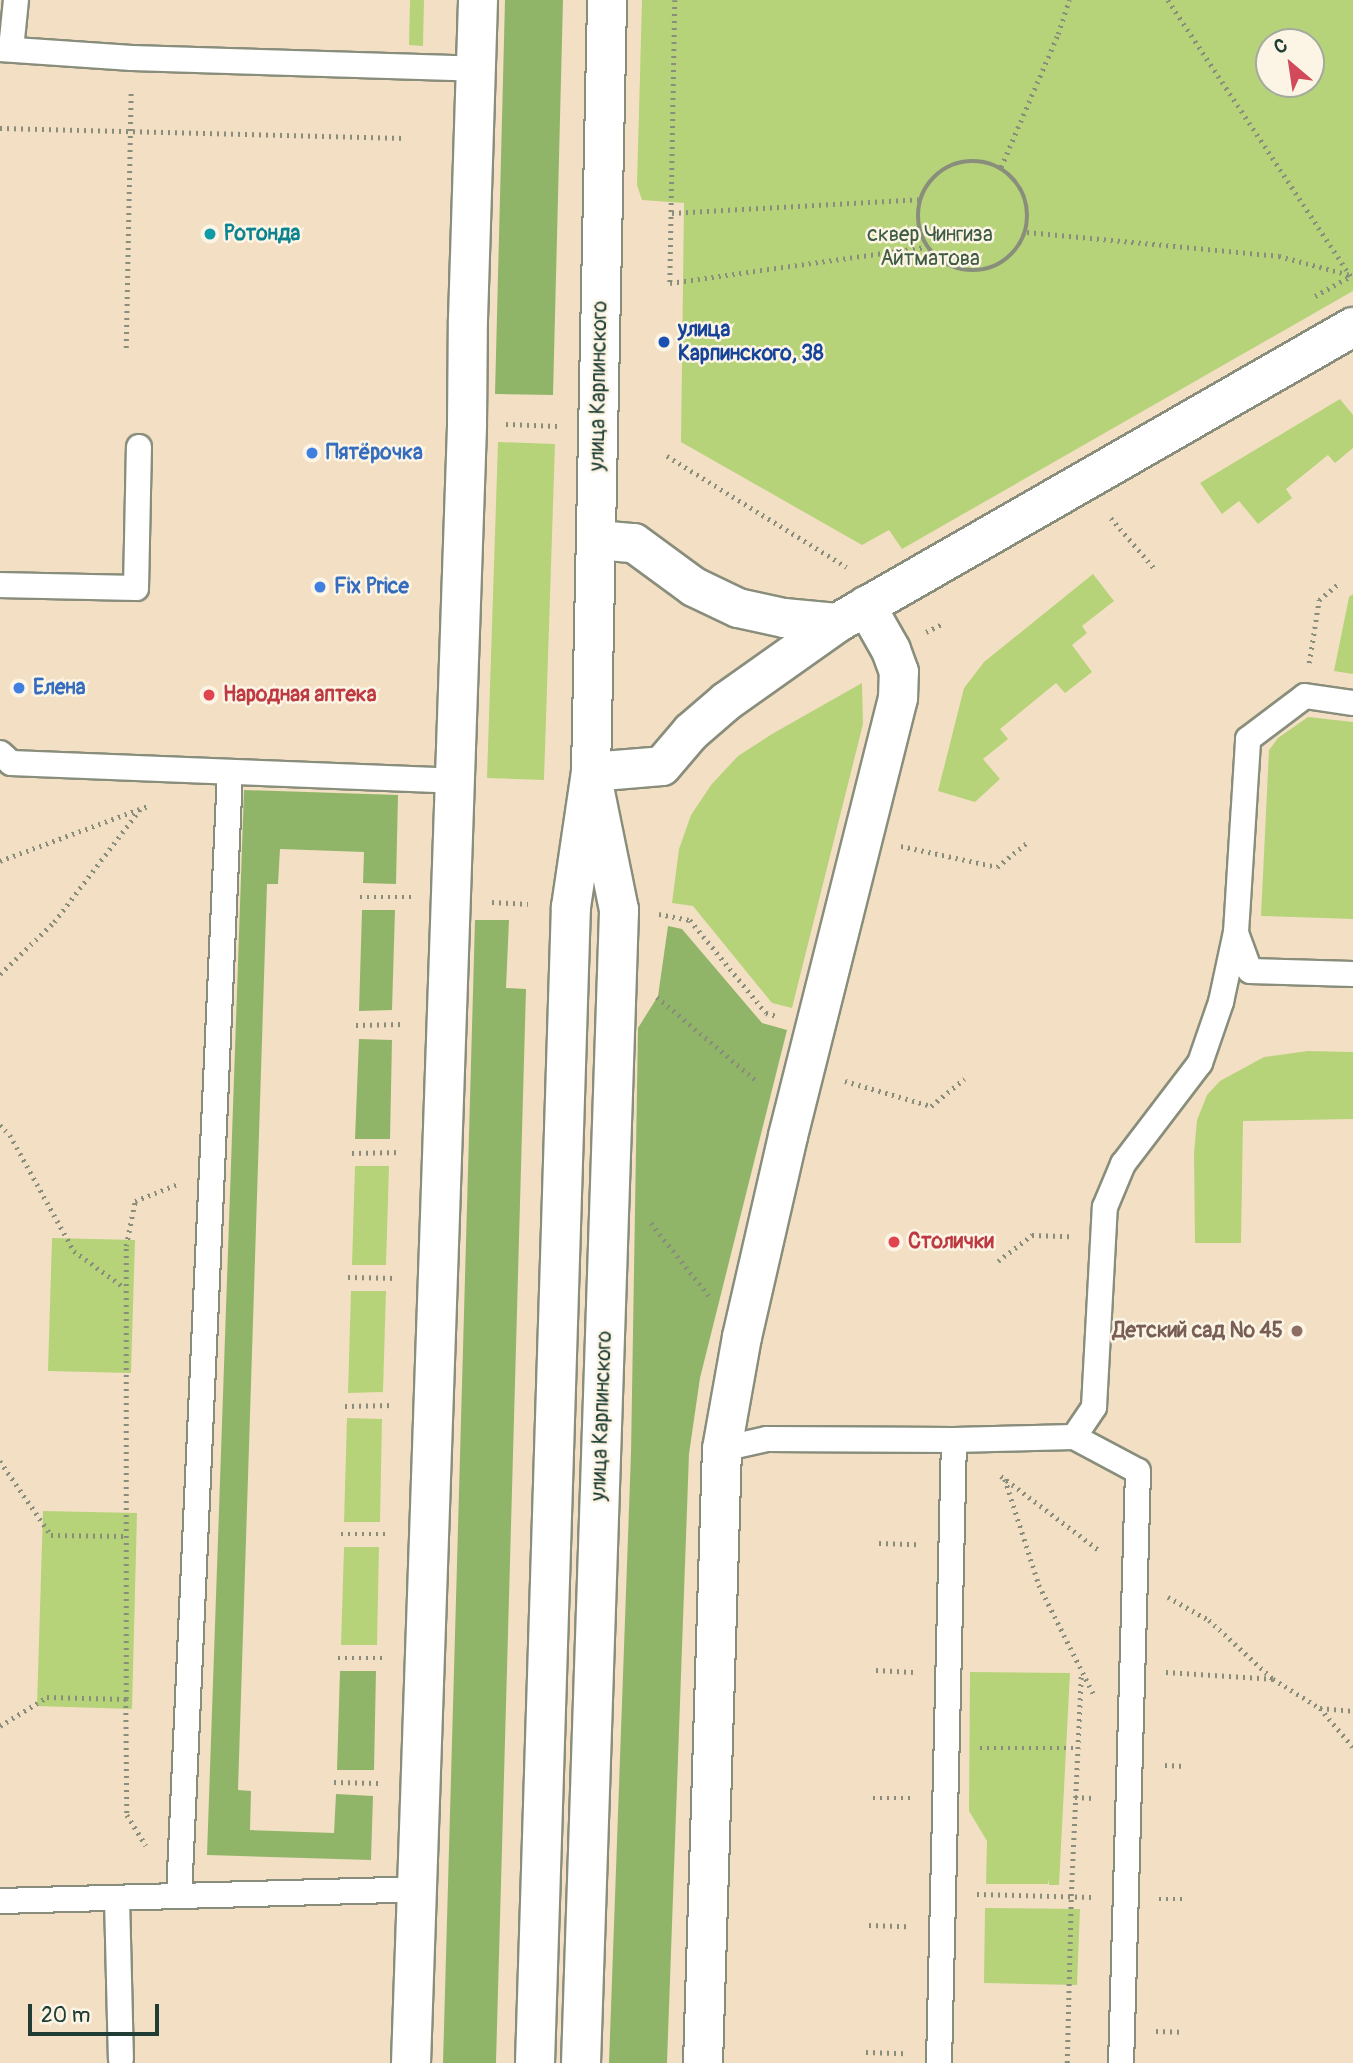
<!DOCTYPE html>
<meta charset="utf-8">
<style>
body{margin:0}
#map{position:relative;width:1353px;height:2063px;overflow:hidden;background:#f3e0c4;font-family:Pangolin,sans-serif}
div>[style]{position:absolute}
.green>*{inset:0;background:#b6d379}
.forest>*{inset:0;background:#90b569}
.path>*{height:4.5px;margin-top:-2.25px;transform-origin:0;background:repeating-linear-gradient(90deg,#898e7c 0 2px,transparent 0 7px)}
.path>.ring{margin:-2.25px;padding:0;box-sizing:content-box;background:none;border:4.5px solid #898e7c;border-radius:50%}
.roads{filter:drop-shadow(2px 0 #898e7c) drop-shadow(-2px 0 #898e7c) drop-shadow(0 2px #898e7c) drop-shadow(0 -2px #898e7c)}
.service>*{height:24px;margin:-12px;padding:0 12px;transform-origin:12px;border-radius:12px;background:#fff}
.minor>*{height:38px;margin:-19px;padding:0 19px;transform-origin:19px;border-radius:19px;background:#fff}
.tertiary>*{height:38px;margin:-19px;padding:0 19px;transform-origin:19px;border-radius:19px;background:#fff}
.dots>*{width:19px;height:19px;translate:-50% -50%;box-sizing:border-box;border:4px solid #fcf5e5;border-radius:50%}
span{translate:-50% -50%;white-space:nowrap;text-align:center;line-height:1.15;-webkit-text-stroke:5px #fcf5e5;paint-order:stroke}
.culture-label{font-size:21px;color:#0d838f;font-weight:700}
.left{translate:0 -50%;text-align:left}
.park-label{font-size:21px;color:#3d5b42}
.transit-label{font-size:21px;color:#164399;font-weight:700}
.street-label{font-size:21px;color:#1f3d34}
.shop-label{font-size:21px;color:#366cbe;font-weight:700}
.health-label{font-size:21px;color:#be3a42;font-weight:700}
.education-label{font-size:21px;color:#785e54;font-weight:700}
.right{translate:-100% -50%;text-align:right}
.north{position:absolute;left:1255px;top:28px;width:70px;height:70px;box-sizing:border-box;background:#fcf5e5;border:2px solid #a4ab9e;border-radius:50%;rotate:331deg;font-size:19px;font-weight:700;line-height:28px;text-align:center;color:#1f3d34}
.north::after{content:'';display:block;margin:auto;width:24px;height:32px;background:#d1495b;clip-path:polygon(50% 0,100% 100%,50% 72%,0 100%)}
.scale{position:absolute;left:28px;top:2004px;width:131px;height:32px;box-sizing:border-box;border:4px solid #1f3d34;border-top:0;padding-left:9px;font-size:21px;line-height:24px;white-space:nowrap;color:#1f3d34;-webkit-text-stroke:5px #fcf5e5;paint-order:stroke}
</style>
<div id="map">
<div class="green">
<div style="clip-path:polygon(410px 0,424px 0,423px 46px,409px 45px)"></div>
<div style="clip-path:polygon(evenodd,642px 0,1353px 0,1353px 291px,902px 549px,889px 530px,862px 545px,681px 442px,684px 203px,642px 200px,637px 185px,642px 0,1269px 42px,1311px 42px,1311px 84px,1269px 84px,1269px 42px)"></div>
<div style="clip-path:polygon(1340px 399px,1353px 415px,1353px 448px,1335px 463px,1328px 455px,1286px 489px,1292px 498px,1258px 524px,1239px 501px,1222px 514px,1200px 483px)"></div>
<div style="clip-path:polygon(498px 442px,555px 444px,544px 780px,487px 778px)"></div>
<div style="clip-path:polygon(1093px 574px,1114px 601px,1082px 626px,1087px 633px,1072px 645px,1092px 672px,1065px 693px,1056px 683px,1000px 729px,1008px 739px,983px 759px,1000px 779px,975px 802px,938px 791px,964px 688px,984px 662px)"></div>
<div style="clip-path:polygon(1353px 594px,1353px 674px,1334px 671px,1349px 597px)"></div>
<div style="clip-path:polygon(862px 683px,863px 724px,792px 1008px,772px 1003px,693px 906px,672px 903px,679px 849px,691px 815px,711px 785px,738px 756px,772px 734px)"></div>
<div style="clip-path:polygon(1308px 717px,1353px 722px,1353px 919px,1261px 916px,1269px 750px,1278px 738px)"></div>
<div style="clip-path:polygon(1308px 1051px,1353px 1052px,1353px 1119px,1243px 1121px,1241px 1243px,1195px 1243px,1194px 1153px,1197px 1120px,1207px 1095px,1220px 1081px,1264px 1057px)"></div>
<div style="clip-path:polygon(355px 1166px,389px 1166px,386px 1265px,352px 1265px)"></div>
<div style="clip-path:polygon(52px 1238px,135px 1240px,131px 1373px,48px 1371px)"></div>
<div style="clip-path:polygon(351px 1291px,386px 1291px,383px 1392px,348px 1393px)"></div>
<div style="clip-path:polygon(347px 1418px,382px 1419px,380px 1522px,344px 1522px)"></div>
<div style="clip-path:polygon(43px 1511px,137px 1513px,132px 1709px,37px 1706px)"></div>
<div style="clip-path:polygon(344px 1547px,379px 1547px,377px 1645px,341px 1645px)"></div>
<div style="clip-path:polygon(970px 1672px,1070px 1673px,1059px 1885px,1049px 1885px,1049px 1879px,1048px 1884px,986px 1884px,987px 1841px,969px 1811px)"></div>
<div style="clip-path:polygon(985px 1908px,1080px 1909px,1077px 1985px,984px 1983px)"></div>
</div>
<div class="forest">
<div style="clip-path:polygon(505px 0,563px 0,553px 395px,495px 394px)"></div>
<div style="clip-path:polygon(244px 790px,398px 795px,396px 884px,363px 883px,364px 852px,280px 849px,278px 884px,267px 884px,238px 1790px,251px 1791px,250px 1830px,334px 1833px,336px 1794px,373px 1796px,371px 1860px,207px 1855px)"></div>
<div style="clip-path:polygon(362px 910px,395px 910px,392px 1010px,359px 1011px)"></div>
<div style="clip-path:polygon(475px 920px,509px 920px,506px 988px,526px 989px,496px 2063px,443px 2063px)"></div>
<div style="clip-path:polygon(668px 926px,682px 929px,762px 1023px,787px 1030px,700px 1378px,689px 1454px,667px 2063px,609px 2063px,631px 1453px,638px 1028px,658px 996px)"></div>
<div style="clip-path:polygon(359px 1039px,392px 1040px,390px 1139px,355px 1139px)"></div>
<div style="clip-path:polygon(340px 1671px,376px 1671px,374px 1770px,337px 1770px)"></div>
</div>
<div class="path">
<div style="left:675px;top:0;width:283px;rotate:91deg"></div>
<div style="left:670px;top:283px;width:260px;rotate:-8deg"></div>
<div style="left:1168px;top:0;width:335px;rotate:56.5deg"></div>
<div style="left:0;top:128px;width:405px;rotate:1.4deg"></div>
<div class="ring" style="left:918px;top:161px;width:105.5px;height:105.5px"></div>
<div style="left:1001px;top:167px;width:145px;rotate:-66.8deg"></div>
<div style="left:1058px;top:34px;width:36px;rotate:-72deg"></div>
<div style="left:672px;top:213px;width:247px;rotate:-3.2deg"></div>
<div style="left:1027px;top:232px;width:253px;rotate:5.4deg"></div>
<div style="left:1279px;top:256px;width:73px;rotate:15deg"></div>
<div style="left:1315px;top:296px;width:41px;rotate:-29.1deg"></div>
<div style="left:126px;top:348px;width:255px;rotate:-88.9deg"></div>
<div style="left:506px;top:424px;width:51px;rotate:2.2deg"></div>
<div style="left:667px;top:456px;width:211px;rotate:31.7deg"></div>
<div style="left:1111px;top:518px;width:66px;rotate:49.3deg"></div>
<div style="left:926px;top:632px;width:20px;rotate:-27deg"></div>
<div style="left:1309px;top:663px;width:64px;rotate:-81deg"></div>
<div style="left:1319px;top:600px;width:26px;rotate:-40deg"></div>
<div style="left:901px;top:846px;width:98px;rotate:12.3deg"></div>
<div style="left:997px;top:867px;width:41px;rotate:-39.1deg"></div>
<div style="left:0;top:861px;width:158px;rotate:-20.4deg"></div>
<div style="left:360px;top:897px;width:51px"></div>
<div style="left:492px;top:902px;width:36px;rotate:3deg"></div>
<div style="left:659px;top:914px;width:32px;rotate:11deg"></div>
<div style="left:690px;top:920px;width:120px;rotate:50.7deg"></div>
<div style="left:766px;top:1013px;width:11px;rotate:15deg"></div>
<div style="left:0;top:974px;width:75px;rotate:-43.9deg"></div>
<div style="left:54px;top:922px;width:142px;rotate:-52.7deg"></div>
<div style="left:657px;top:997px;width:132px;rotate:40.1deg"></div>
<div style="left:356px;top:1025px;width:48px;rotate:-1.2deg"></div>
<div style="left:845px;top:1081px;width:90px;rotate:16.2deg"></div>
<div style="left:931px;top:1106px;width:43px;rotate:-39.3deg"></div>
<div style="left:0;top:1125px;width:14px;rotate:45deg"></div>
<div style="left:10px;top:1135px;width:132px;rotate:61.1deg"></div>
<div style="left:74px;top:1251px;width:63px;rotate:36deg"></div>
<div style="left:352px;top:1153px;width:48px;rotate:-1.2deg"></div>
<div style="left:651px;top:1223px;width:93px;rotate:51.5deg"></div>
<div style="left:998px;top:1261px;width:43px;rotate:-37.4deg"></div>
<div style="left:1032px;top:1235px;width:37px;rotate:2deg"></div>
<div style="left:348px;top:1277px;width:49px;rotate:1.2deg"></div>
<div style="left:345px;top:1406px;width:48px;rotate:-1.2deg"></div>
<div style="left:0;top:1461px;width:90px;rotate:55.4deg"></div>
<div style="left:51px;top:1535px;width:75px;rotate:0.8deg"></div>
<div style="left:1001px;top:1476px;width:124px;rotate:37.1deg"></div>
<div style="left:1005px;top:1479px;width:111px;rotate:72.2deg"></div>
<div style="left:1039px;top:1585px;width:125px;rotate:63.4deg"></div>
<div style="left:341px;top:1534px;width:48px"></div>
<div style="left:879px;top:1543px;width:38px;rotate:2deg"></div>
<div style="left:1168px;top:1597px;width:47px;rotate:29.3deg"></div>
<div style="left:1209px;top:1620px;width:87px;rotate:42.7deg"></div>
<div style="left:1273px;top:1679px;width:55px;rotate:31.7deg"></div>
<div style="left:1320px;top:1708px;width:51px;rotate:49.8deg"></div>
<div style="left:338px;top:1658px;width:44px"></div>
<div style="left:876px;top:1670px;width:37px;rotate:3deg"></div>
<div style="left:1166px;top:1672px;width:107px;rotate:3.7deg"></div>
<div style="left:126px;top:1699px;width:453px;rotate:-90deg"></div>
<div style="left:126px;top:1246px;width:46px;rotate:-78.7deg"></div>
<div style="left:135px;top:1201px;width:46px;rotate:-21.6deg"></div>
<div style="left:1320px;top:1708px;width:33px;rotate:5deg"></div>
<div style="left:0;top:1726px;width:55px;rotate:-31.7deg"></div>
<div style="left:47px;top:1697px;width:79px;rotate:1.5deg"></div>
<div style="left:126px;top:1699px;width:116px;rotate:89.5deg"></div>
<div style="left:127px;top:1815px;width:36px;rotate:58deg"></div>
<div style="left:980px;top:1748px;width:97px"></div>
<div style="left:1165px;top:1765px;width:20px;rotate:3deg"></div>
<div style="left:334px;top:1782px;width:44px;rotate:1.3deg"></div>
<div style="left:1075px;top:1797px;width:18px;rotate:3deg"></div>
<div style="left:873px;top:1798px;width:37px"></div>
<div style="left:977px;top:1894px;width:114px;rotate:1.5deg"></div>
<div style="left:1159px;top:1899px;width:24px"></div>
<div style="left:869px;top:1925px;width:38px;rotate:2deg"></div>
<div style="left:1156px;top:2031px;width:24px;rotate:2deg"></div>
<div style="left:866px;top:2052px;width:38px;rotate:2deg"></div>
<div style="left:1067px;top:2063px;width:167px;rotate:-88.6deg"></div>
<div style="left:1071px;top:1896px;width:223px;rotate:-87.4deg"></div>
</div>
<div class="roads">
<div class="service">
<div style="left:0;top:49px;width:132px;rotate:3.9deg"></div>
<div style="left:132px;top:58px;width:345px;rotate:1.8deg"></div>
<div style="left:11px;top:49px;width:49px;rotate:-84.2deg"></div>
<div style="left:0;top:585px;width:136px;rotate:1.3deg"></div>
<div style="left:136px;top:588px;width:141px;rotate:-88.8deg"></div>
<div style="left:0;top:753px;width:15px;rotate:42deg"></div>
<div style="left:11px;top:763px;width:444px;rotate:2.3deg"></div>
<div style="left:1236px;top:933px;width:40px;rotate:69.8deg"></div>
<div style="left:1250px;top:971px;width:103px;rotate:1.7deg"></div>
<div style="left:1074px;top:1437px;width:36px;rotate:-56deg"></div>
<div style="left:1094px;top:1407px;width:200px;rotate:-86.9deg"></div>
<div style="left:1105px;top:1207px;width:47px;rotate:-67.3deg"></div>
<div style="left:1123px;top:1164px;width:127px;rotate:-52.7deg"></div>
<div style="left:1200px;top:1063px;width:65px;rotate:-71deg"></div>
<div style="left:1221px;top:1002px;width:72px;rotate:-77.9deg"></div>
<div style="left:1236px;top:932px;width:193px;rotate:-86.4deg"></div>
<div style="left:1248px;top:739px;width:71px;rotate:-37deg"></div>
<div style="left:1305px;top:696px;width:49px;rotate:8.3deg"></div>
<div style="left:954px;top:1440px;width:120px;rotate:-1.4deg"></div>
<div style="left:1074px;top:1437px;width:72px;rotate:28deg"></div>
<div style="left:1138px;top:1471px;width:592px;rotate:91.64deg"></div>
<div style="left:722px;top:1449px;width:46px;rotate:-12.5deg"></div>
<div style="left:767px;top:1439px;width:187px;rotate:0.3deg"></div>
<div style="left:954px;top:1440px;width:623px;rotate:91.38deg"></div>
<div style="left:179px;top:1896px;width:1123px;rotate:-87.4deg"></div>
<div style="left:117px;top:1898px;width:161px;rotate:88.6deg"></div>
<div style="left:0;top:1901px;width:417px;rotate:-1.6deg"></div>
</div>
<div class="minor">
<div style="left:597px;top:540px;width:37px;rotate:5deg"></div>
<div style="left:634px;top:543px;width:74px;rotate:36.3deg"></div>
<div style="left:694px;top:587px;width:49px;rotate:25.5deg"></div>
<div style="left:738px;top:608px;width:47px;rotate:12.3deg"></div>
<div style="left:784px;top:618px;width:53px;rotate:5.4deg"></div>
<div style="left:411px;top:2063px;width:1640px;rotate:-88.04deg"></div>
<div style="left:467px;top:424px;width:105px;rotate:-89.5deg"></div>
<div style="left:468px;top:319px;width:319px;rotate:-88.2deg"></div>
<div style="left:581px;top:2063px;width:1154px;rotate:-88.11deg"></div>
<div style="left:619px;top:910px;width:141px;rotate:-101.5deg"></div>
<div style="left:591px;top:772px;width:71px;rotate:-4.8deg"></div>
<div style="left:662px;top:766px;width:45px;rotate:-49.5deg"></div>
<div style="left:691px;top:732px;width:48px;rotate:-40.7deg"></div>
<div style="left:727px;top:701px;width:135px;rotate:-35.3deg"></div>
<div style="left:837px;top:623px;width:595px;rotate:-29.84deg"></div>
<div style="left:703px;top:2063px;width:614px;rotate:-88.23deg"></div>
<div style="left:722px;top:1449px;width:114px;rotate:-79.9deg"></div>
<div style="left:742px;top:1337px;width:206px;rotate:-77.1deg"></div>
<div style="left:788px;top:1136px;width:452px;rotate:-75.9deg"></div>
<div style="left:898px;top:698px;width:26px;rotate:-88deg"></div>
<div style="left:899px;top:672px;width:23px;rotate:-110deg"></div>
<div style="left:891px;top:650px;width:51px;rotate:-119.6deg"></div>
</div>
<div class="tertiary">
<div style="left:535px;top:2063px;width:1157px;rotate:-88.22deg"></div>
<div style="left:571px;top:907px;width:136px;rotate:-81.6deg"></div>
<div style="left:591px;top:772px;width:772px;rotate:-88.81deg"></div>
</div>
</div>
<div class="dots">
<div style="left:210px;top:234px;background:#0f9aa8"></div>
<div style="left:664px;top:342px;background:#1a4fb4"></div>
<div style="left:312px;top:453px;background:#3f7fe0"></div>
<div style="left:320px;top:587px;background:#3f7fe0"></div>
<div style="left:19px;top:688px;background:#3f7fe0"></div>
<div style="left:209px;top:695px;background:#e0444e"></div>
<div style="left:894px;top:1242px;background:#e0444e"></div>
<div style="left:1297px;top:1331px;background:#8d6e63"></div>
</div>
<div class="culture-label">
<span class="left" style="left:224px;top:234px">Ротонда</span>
</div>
<div class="park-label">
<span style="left:930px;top:247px">сквер Чингиза<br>Айтматова</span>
</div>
<div class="transit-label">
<span class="left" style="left:678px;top:342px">улица<br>Карпинского, 38</span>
</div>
<div class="street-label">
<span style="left:599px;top:386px;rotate:-89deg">улица Карпинского</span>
<span style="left:602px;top:1416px;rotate:-88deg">улица Карпинского</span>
</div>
<div class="shop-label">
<span class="left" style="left:326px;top:453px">Пятёрочка</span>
<span class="left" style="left:334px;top:587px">Fix Price</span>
<span class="left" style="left:33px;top:688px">Елена</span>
</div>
<div class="health-label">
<span class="left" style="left:223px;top:695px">Народная аптека</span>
<span class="left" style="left:908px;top:1242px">Столички</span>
</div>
<div class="education-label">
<span class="right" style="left:1283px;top:1331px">Детский сад № 45</span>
</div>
<div class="north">С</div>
<div class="scale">20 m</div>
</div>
